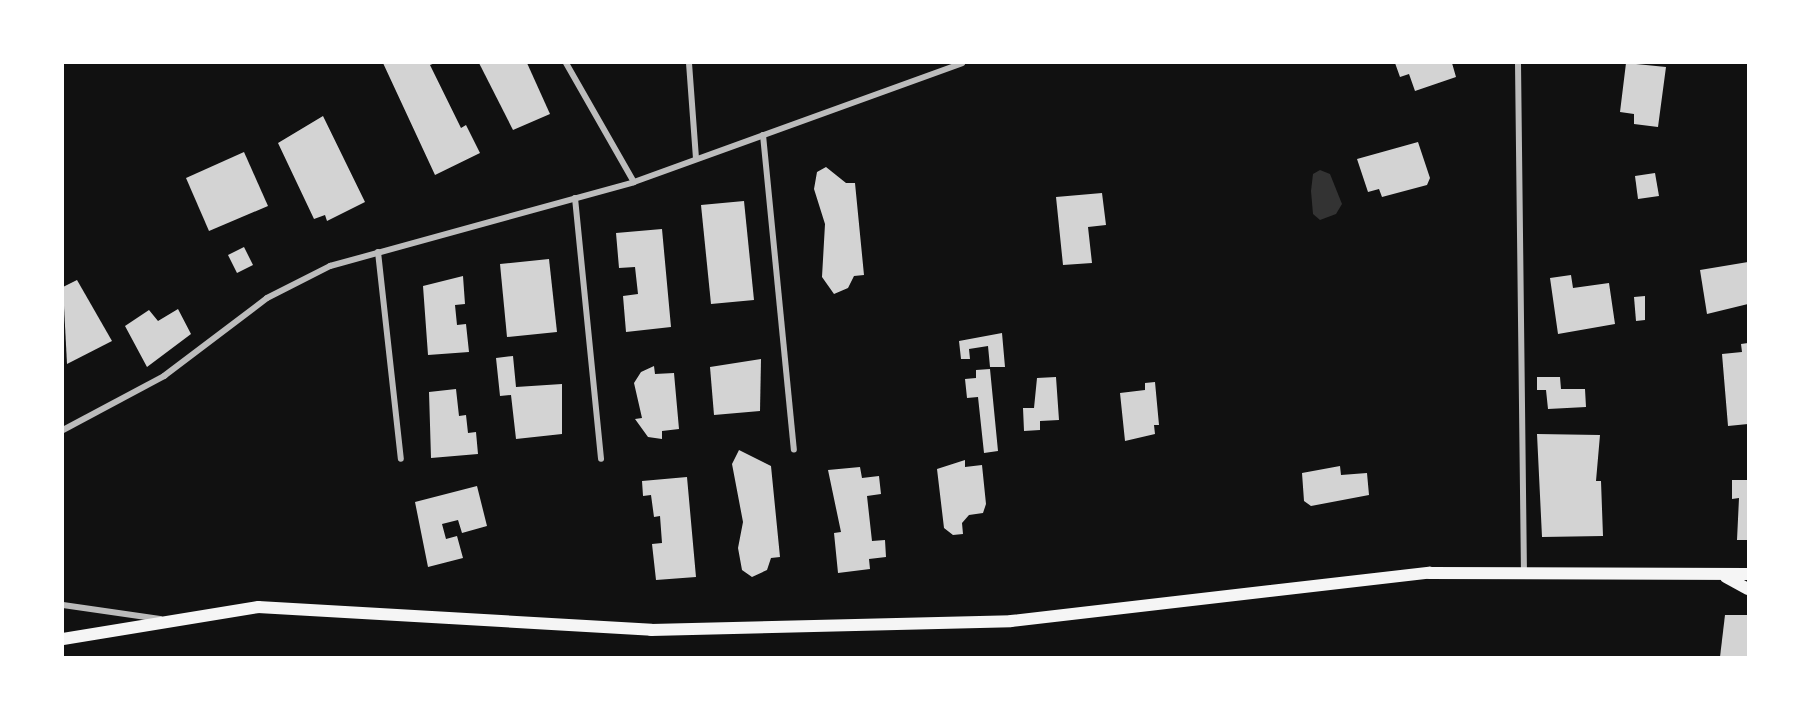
<!DOCTYPE html>
<style>
body{margin:0}
#map{position:relative;width:1811px;height:720px;overflow:hidden;background:#111;font-family:Montserrat,sans-serif}
div>[style]{position:absolute}
.water>*{inset:0;background:#333}
.building>*{inset:0;background:#d3d3d3}
.minor>*{height:6px;margin:-3px;padding:0 3px;transform-origin:3px;border-radius:3px;background:#bcbcbc}
.secondary>*{height:12px;margin:-6px;padding:0 6px;transform-origin:6px;border-radius:6px;background:#f5f5f5}
span{translate:-50% -50%;white-space:nowrap;text-align:center;line-height:1.15;-webkit-text-stroke:4.5px #fff;paint-order:stroke}
.frame{position:absolute;inset:0;border:64px solid #fff;pointer-events:none}
</style>
<div id="map">
<div class="water">
<div style="clip-path:polygon(1320px 170px,1330px 174px,1342px 204px,1336px 214px,1320px 220px,1313px 214px,1311px 191px,1313px 174px)"></div>
</div>
<div class="building">
<div style="clip-path:polygon(383px 63px,435px 63px,430px 65px,461px 128px,466px 125px,480px 153px,435px 175px)"></div>
<div style="clip-path:polygon(479px 63px,527px 63px,550px 114px,513px 130px)"></div>
<div style="clip-path:polygon(1395px 63px,1452px 63px,1456px 77px,1415px 91px,1409px 74px,1400px 77px)"></div>
<div style="clip-path:polygon(1626px 63px,1666px 67px,1658px 127px,1634px 124px,1634px 114px,1620px 112px)"></div>
<div style="clip-path:polygon(323px 116px,365px 202px,327px 221px,325px 215px,314px 219px,278px 143px)"></div>
<div style="clip-path:polygon(1418px 142px,1430px 178px,1427px 185px,1382px 197px,1379px 189px,1368px 192px,1357px 159px)"></div>
<div style="clip-path:polygon(244px 152px,268px 206px,209px 231px,186px 178px)"></div>
<div style="clip-path:polygon(826px 167px,846px 183px,855px 183px,864px 275px,854px 276px,848px 288px,834px 294px,822px 277px,825px 224px,814px 189px,817px 172px)"></div>
<div style="clip-path:polygon(1655px 173px,1659px 196px,1638px 199px,1635px 176px)"></div>
<div style="clip-path:polygon(1102px 193px,1106px 225px,1088px 227px,1092px 263px,1063px 265px,1056px 197px)"></div>
<div style="clip-path:polygon(744px 201px,754px 300px,711px 304px,701px 205px)"></div>
<div style="clip-path:polygon(662px 229px,671px 327px,626px 332px,623px 296px,638px 294px,635px 267px,619px 268px,616px 233px)"></div>
<div style="clip-path:polygon(244px 247px,253px 265px,237px 273px,228px 255px)"></div>
<div style="clip-path:polygon(549px 259px,557px 332px,507px 337px,500px 264px)"></div>
<div style="clip-path:polygon(1748px 262px,1748px 304px,1707px 314px,1700px 270px)"></div>
<div style="clip-path:polygon(1571px 275px,1573px 288px,1609px 283px,1615px 324px,1558px 334px,1550px 278px)"></div>
<div style="clip-path:polygon(463px 276px,465px 304px,455px 305px,457px 325px,466px 324px,469px 352px,428px 355px,423px 286px)"></div>
<div style="clip-path:polygon(77px 280px,112px 341px,67px 364px,63px 287px)"></div>
<div style="clip-path:polygon(1645px 296px,1645px 320px,1636px 321px,1634px 297px)"></div>
<div style="clip-path:polygon(178px 309px,191px 334px,147px 367px,125px 326px,149px 310px,158px 321px)"></div>
<div style="clip-path:polygon(1002px 333px,1005px 367px,990px 367px,988px 346px,969px 349px,970px 359px,961px 359px,959px 341px)"></div>
<div style="clip-path:polygon(1748px 343px,1748px 424px,1728px 426px,1722px 354px,1742px 352px,1741px 344px)"></div>
<div style="clip-path:polygon(513px 356px,516px 387px,562px 384px,562px 434px,516px 439px,511px 395px,500px 396px,496px 358px)"></div>
<div style="clip-path:polygon(761px 359px,760px 411px,714px 415px,710px 367px)"></div>
<div style="clip-path:polygon(654px 366px,655px 374px,674px 373px,679px 429px,662px 431px,662px 439px,648px 437px,635px 419px,642px 418px,634px 383px,641px 372px)"></div>
<div style="clip-path:polygon(990px 369px,998px 451px,984px 453px,978px 397px,967px 398px,965px 379px,976px 378px,976px 370px)"></div>
<div style="clip-path:polygon(1056px 377px,1059px 420px,1040px 421px,1040px 430px,1024px 431px,1023px 408px,1034px 408px,1037px 378px)"></div>
<div style="clip-path:polygon(1537px 377px,1560px 377px,1561px 389px,1585px 389px,1586px 407px,1548px 409px,1546px 390px,1537px 390px)"></div>
<div style="clip-path:polygon(1155px 382px,1159px 425px,1154px 425px,1155px 434px,1125px 441px,1120px 393px,1145px 390px,1145px 383px)"></div>
<div style="clip-path:polygon(456px 389px,459px 416px,466px 415px,468px 433px,476px 432px,478px 454px,431px 458px,429px 392px)"></div>
<div style="clip-path:polygon(1537px 434px,1600px 435px,1596px 481px,1601px 481px,1603px 536px,1542px 537px)"></div>
<div style="clip-path:polygon(739px 450px,771px 466px,780px 557px,771px 558px,767px 570px,752px 577px,742px 570px,738px 548px,743px 522px,732px 464px)"></div>
<div style="clip-path:polygon(965px 460px,965px 467px,982px 465px,986px 504px,983px 513px,969px 515px,962px 523px,963px 534px,953px 535px,944px 528px,937px 469px)"></div>
<div style="clip-path:polygon(1340px 466px,1341px 475px,1367px 473px,1369px 495px,1311px 506px,1304px 501px,1302px 473px)"></div>
<div style="clip-path:polygon(860px 467px,862px 478px,879px 476px,881px 494px,867px 496px,872px 541px,885px 540px,886px 557px,869px 559px,870px 569px,838px 573px,834px 533px,841px 532px,828px 470px)"></div>
<div style="clip-path:polygon(687px 477px,696px 577px,656px 580px,652px 544px,662px 543px,660px 516px,654px 517px,651px 495px,643px 496px,642px 481px)"></div>
<div style="clip-path:polygon(1732px 480px,1748px 480px,1748px 540px,1737px 540px,1739px 498px,1732px 499px)"></div>
<div style="clip-path:polygon(477px 486px,487px 526px,462px 533px,458px 520px,442px 524px,446px 539px,457px 536px,463px 558px,428px 567px,415px 502px)"></div>
<div style="clip-path:polygon(1725px 615px,1748px 615px,1748px 657px,1720px 657px)"></div>
</div>
<div class="minor">
<div style="left:566px;top:63px;width:137px;rotate:60.3deg"></div>
<div style="left:689px;top:63px;width:96px;rotate:85.8deg"></div>
<div style="left:1518px;top:63px;width:512px;rotate:89.33deg"></div>
<div style="left:763px;top:135px;width:316px;rotate:84.4deg"></div>
<div style="left:575px;top:198px;width:262px;rotate:84.3deg"></div>
<div style="left:378px;top:252px;width:208px;rotate:83.7deg"></div>
<div style="left:63px;top:430px;width:115px;rotate:-28.1deg"></div>
<div style="left:164px;top:376px;width:129px;rotate:-37.1deg"></div>
<div style="left:267px;top:298px;width:71px;rotate:-26.9deg"></div>
<div style="left:330px;top:266px;width:315px;rotate:-15.4deg"></div>
<div style="left:634px;top:182px;width:349px;rotate:-19.9deg"></div>
<div style="left:63px;top:605px;width:98px;rotate:8.2deg"></div>
</div>
<div class="secondary">
<div style="left:1726px;top:577px;width:25px;rotate:29deg"></div>
<div style="left:63px;top:639px;width:198px;rotate:-9.3deg"></div>
<div style="left:258px;top:607px;width:394px;rotate:3.3deg"></div>
<div style="left:651px;top:630px;width:360px;rotate:-1.4deg"></div>
<div style="left:1011px;top:621px;width:421px;rotate:-6.6deg"></div>
<div style="left:1429px;top:573px;width:319px;rotate:0.2deg"></div>
</div>
<div class="frame"></div>
</div>
